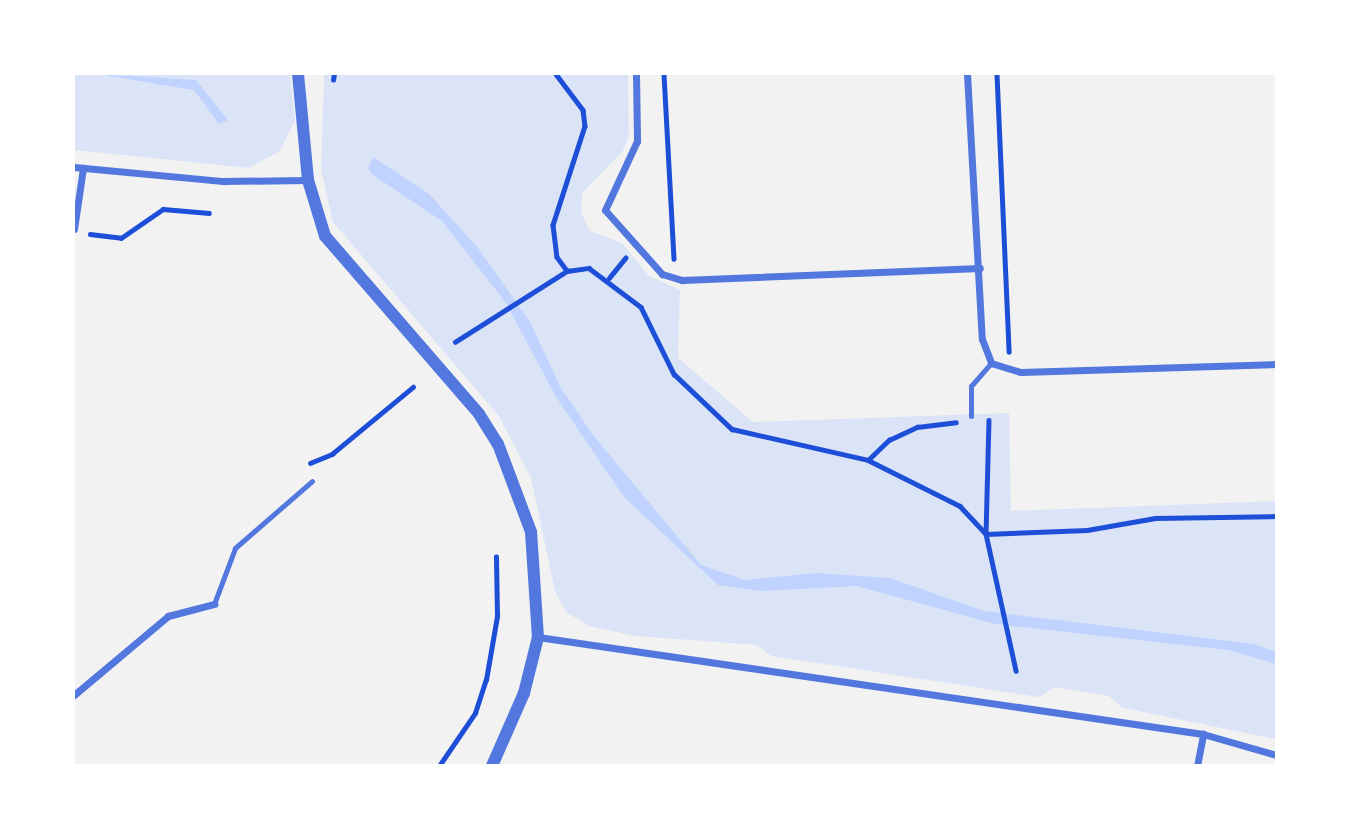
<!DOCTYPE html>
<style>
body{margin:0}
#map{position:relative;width:1350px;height:839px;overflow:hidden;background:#f2f2f2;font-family:Montserrat,sans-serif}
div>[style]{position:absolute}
.green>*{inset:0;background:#dbe4f7}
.water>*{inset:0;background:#bfd3fe}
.path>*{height:4.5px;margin:-2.25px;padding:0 2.25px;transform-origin:2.25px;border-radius:2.25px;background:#1d4ed8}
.service>*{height:5px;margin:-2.5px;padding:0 2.5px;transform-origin:2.5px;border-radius:2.5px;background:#5277de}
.minor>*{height:7px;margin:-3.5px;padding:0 3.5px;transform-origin:3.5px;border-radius:3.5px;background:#5277de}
.tertiary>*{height:12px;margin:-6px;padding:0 6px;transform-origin:6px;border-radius:6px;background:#5277de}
span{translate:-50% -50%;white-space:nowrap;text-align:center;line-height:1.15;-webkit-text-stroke:7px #fff;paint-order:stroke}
.frame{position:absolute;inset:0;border:75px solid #fff;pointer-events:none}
</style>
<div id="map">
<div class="green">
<div style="clip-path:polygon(74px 74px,290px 74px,295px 120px,280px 151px,249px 168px,74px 150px)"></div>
<div style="clip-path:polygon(324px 74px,628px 74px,629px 135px,623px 151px,582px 193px,581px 212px,590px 231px,622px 243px,649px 276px,680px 290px,678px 358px,753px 422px,1009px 413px,1011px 511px,1276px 501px,1276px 739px,1123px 708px,1109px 696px,1055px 687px,1039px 697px,771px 656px,757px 645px,636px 636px,589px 626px,566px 612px,555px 591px,531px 478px,499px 416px,333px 222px,321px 170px)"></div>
</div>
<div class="water">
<div style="clip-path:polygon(98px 74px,196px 80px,228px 120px,219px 124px,194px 90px)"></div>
<div style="clip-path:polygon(373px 157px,429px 194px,478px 248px,530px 322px,561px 388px,593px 435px,701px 565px,745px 580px,816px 573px,890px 578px,984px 611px,1254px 644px,1276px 652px,1276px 664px,1228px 650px,995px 624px,857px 586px,761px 591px,718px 585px,624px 497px,556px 397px,506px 303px,442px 221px,373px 175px,368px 168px)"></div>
</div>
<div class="path">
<div style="left:556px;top:74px;width:45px;rotate:53.1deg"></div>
<div style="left:583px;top:110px;width:16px;rotate:83deg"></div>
<div style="left:585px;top:126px;width:104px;rotate:107.9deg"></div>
<div style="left:553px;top:225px;width:32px;rotate:83deg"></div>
<div style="left:557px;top:257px;width:17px;rotate:54deg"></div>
<div style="left:664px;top:74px;width:185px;rotate:86.9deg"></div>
<div style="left:997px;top:74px;width:278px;rotate:87.5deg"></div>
<div style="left:333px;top:80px;width:6px;rotate:-81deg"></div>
<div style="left:90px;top:234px;width:31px;rotate:7deg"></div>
<div style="left:121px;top:238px;width:51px;rotate:-34.6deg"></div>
<div style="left:163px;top:209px;width:46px;rotate:5deg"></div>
<div style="left:609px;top:278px;width:26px;rotate:-51deg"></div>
<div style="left:455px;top:342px;width:133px;rotate:-32.4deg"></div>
<div style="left:567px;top:271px;width:22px;rotate:-8deg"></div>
<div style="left:589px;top:268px;width:65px;rotate:36.9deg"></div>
<div style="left:641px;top:307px;width:75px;rotate:63.8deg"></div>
<div style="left:674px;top:374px;width:80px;rotate:43.5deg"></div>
<div style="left:732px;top:429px;width:139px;rotate:12.8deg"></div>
<div style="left:868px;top:460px;width:103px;rotate:26.6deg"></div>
<div style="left:960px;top:506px;width:38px;rotate:47deg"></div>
<div style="left:986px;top:534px;width:101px;rotate:-2.3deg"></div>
<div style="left:1087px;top:530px;width:69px;rotate:-10deg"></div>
<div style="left:1155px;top:518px;width:121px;rotate:-0.9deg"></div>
<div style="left:989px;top:420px;width:114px;rotate:91.5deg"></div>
<div style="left:986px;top:534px;width:140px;rotate:77.6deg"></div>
<div style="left:868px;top:460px;width:29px;rotate:-44deg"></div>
<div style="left:889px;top:440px;width:31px;rotate:-25deg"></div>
<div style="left:917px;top:427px;width:39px;rotate:-7deg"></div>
<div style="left:310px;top:463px;width:24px;rotate:-22deg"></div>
<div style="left:332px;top:454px;width:105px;rotate:-39.6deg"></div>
<div style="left:439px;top:766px;width:64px;rotate:-55.8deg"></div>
<div style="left:475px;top:713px;width:35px;rotate:-72deg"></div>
<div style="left:486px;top:680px;width:65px;rotate:-80.2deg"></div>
<div style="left:497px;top:616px;width:59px;rotate:-91deg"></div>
</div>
<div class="service">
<div style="left:971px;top:416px;width:30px;rotate:-90deg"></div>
<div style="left:971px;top:386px;width:30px;rotate:-49deg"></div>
<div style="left:214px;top:604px;width:60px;rotate:-69.4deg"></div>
<div style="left:235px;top:548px;width:102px;rotate:-41deg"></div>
</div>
<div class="minor">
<div style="left:636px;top:74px;width:67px;rotate:89.1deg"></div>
<div style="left:637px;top:141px;width:76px;rotate:114.9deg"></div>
<div style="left:605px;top:210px;width:86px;rotate:48.3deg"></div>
<div style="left:662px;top:274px;width:21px;rotate:17deg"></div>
<div style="left:682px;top:280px;width:298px;rotate:-2.3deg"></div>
<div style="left:967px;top:74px;width:265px;rotate:86.8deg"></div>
<div style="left:982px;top:339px;width:26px;rotate:69deg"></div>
<div style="left:991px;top:363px;width:31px;rotate:17deg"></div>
<div style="left:1021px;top:372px;width:255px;rotate:-1.8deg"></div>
<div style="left:74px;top:167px;width:150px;rotate:5.4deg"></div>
<div style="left:223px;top:181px;width:85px;rotate:-0.7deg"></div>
<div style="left:74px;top:229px;width:62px;rotate:-81.6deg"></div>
<div style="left:538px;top:637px;width:672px;rotate:8.3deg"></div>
<div style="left:1203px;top:734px;width:76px;rotate:16deg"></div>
<div style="left:74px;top:695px;width:123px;rotate:-40deg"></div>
<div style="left:168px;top:616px;width:48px;rotate:-14.6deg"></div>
<div style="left:1197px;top:766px;width:33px;rotate:-79deg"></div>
</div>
<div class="tertiary">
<div style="left:298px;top:74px;width:106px;rotate:84.6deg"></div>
<div style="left:308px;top:180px;width:59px;rotate:73.1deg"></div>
<div style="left:325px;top:236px;width:235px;rotate:49.1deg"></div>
<div style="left:479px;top:414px;width:36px;rotate:58deg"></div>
<div style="left:498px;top:444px;width:94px;rotate:69.4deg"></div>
<div style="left:531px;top:532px;width:105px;rotate:86.2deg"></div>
<div style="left:538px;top:637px;width:58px;rotate:104deg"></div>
<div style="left:524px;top:693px;width:80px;rotate:113.7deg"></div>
</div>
<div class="frame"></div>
</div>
